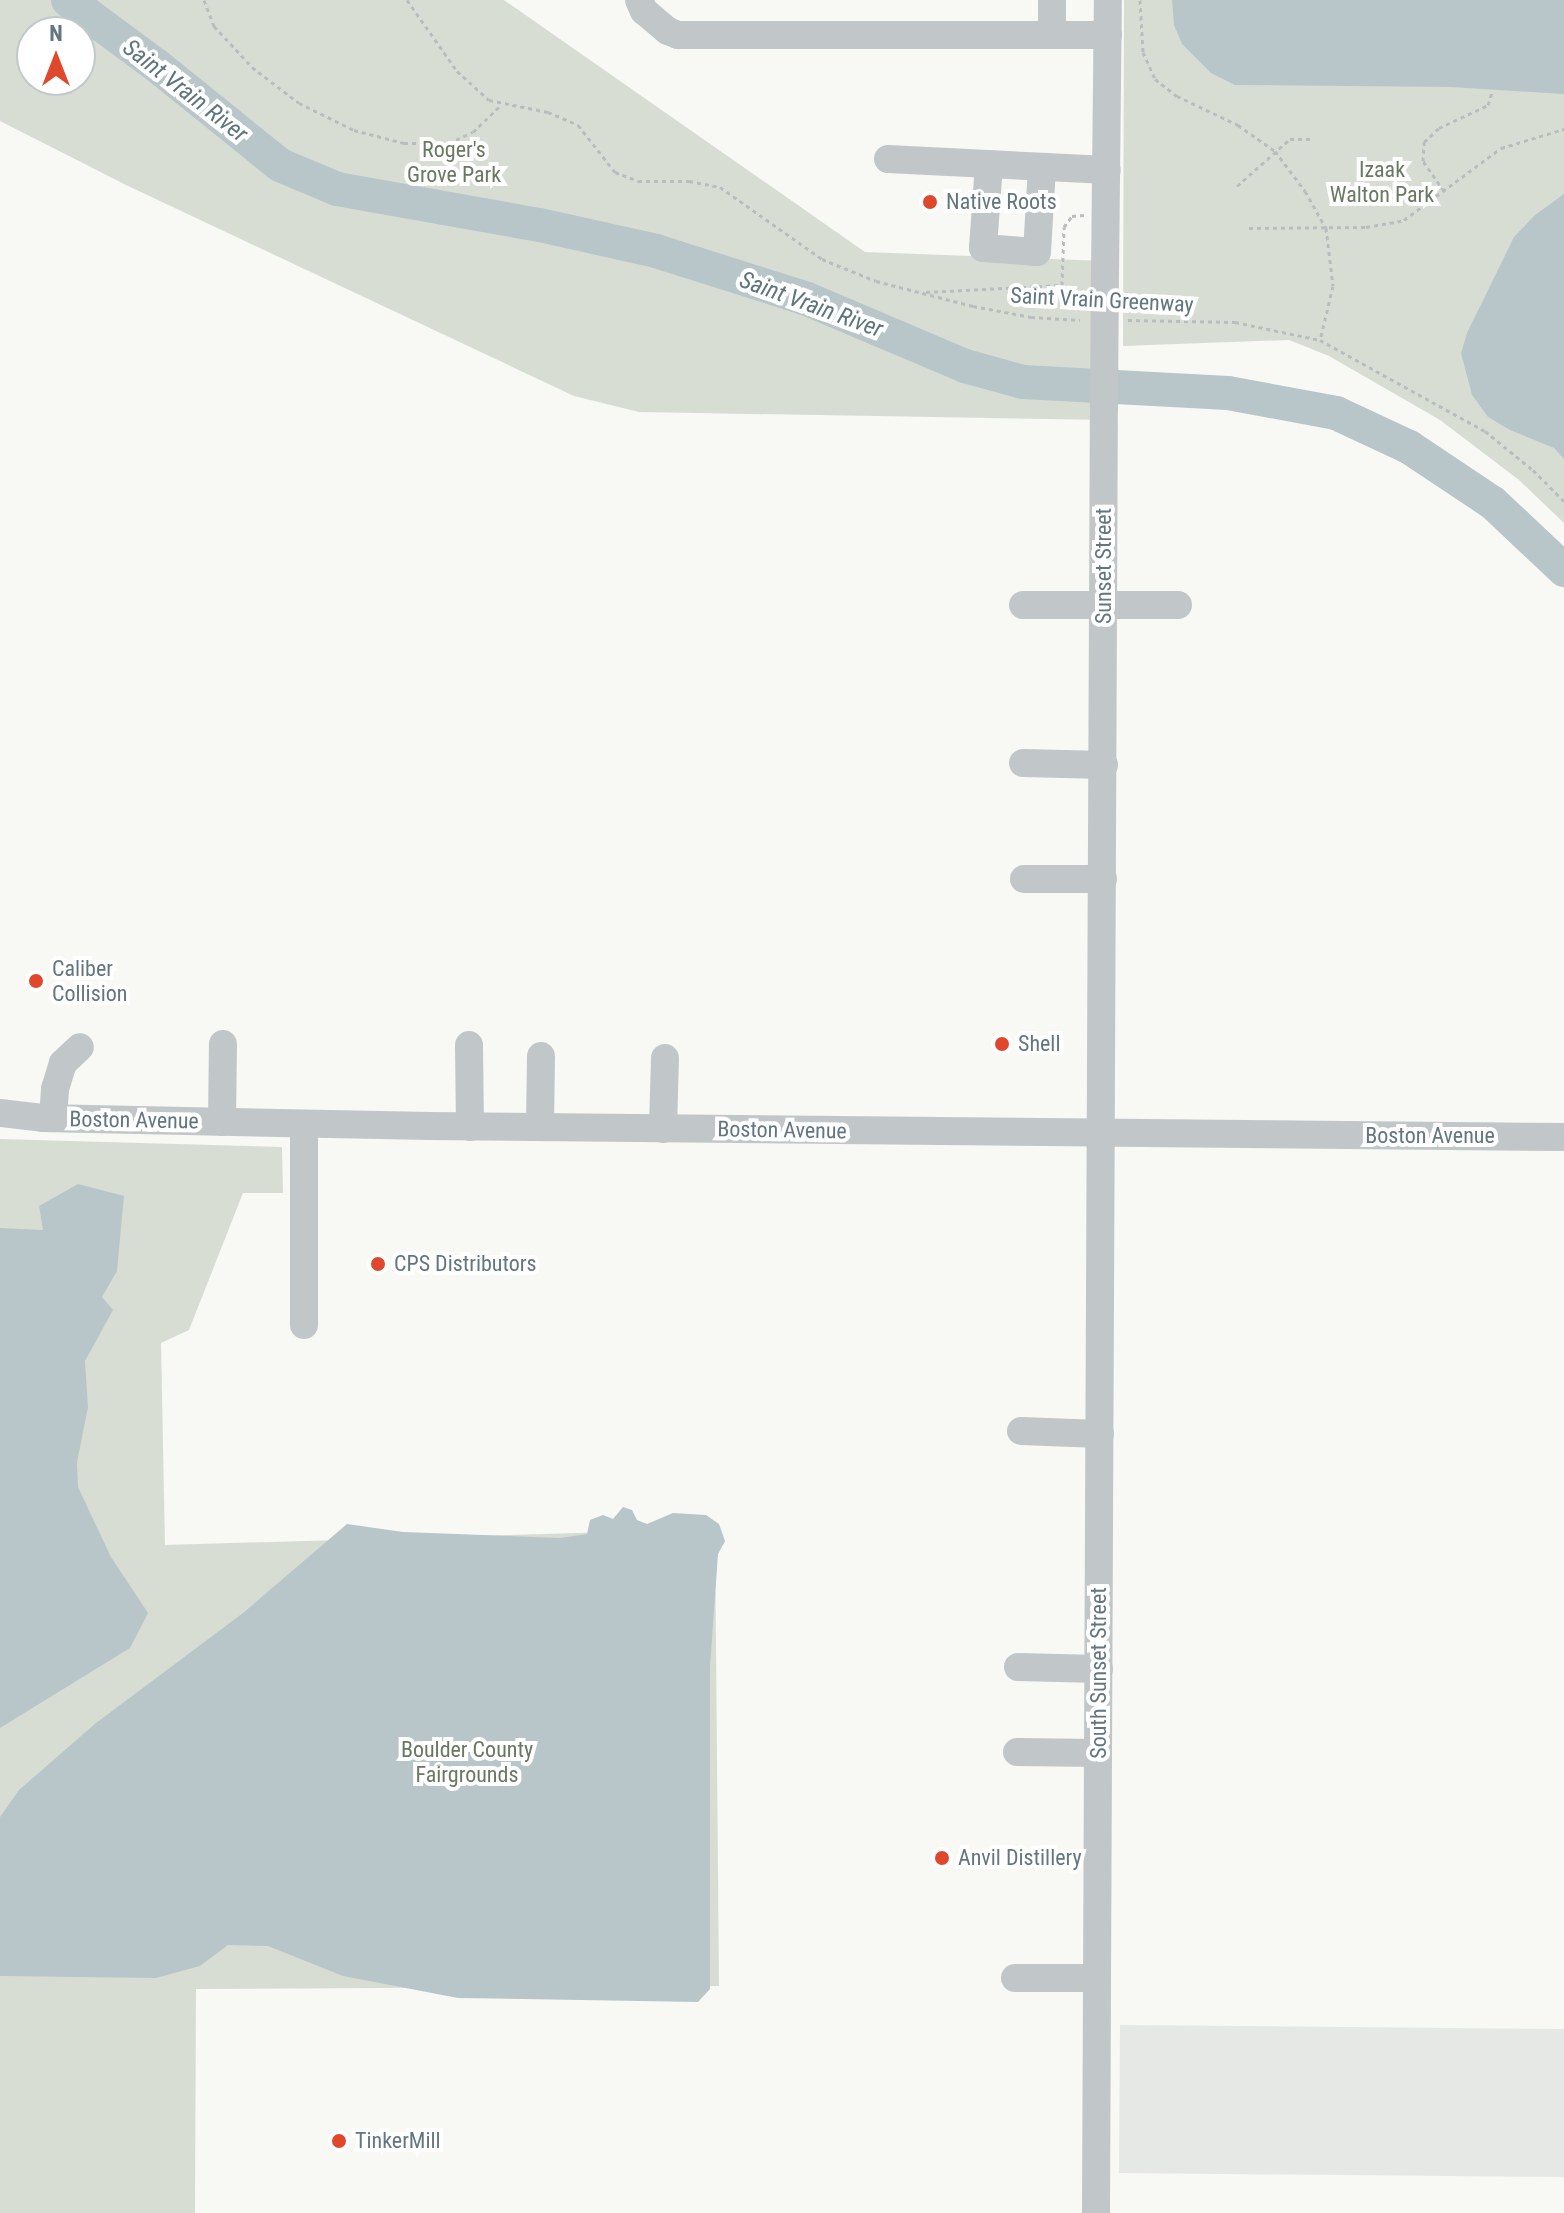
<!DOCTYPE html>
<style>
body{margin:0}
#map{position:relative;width:1564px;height:2213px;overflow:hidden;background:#f8f8f5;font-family:"Roboto Condensed",sans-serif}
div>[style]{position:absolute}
.built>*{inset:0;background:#e6e8e6}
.green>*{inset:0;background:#d8ddd4}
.water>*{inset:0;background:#b8c6c9}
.river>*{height:34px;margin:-17px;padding:0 17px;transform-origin:17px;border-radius:17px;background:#b8c6c9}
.path>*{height:3px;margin-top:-1.5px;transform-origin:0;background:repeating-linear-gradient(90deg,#b9bdc0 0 4px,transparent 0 8px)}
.minor>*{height:28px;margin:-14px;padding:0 14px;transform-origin:14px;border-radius:14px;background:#c1c6c9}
.minor-bridge>*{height:28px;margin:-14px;padding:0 14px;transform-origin:14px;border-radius:14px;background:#c1c6c9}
.dots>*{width:22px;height:22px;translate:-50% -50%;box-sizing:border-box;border:4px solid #fff;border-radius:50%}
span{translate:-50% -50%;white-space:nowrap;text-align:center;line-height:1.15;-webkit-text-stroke:8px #fff;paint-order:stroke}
.park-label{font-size:22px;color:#687862}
.poi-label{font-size:22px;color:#637680}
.left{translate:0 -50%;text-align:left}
.street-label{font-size:22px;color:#637680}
.water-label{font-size:24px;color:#5e757a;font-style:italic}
.north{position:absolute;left:16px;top:16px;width:80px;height:80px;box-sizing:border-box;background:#fff;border:2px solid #c1c8cc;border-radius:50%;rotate:0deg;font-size:22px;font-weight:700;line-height:32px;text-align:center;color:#637680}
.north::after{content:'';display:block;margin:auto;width:28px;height:36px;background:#e0482d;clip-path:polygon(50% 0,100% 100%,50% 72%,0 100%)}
</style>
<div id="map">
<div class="built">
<div style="clip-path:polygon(1120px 2025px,1564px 2029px,1564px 2177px,1119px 2173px)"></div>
</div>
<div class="green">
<div style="clip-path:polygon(evenodd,0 0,504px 0,865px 252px,1105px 261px,1104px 420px,639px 412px,574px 396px,126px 185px,0 121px,0 0,32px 32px,80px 32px,80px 80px,32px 80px,32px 32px)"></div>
<div style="clip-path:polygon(1124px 0,1564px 0,1564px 523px,1519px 480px,1440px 420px,1329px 356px,1289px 340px,1123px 346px)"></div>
<div style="clip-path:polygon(0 1139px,282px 1147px,283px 1193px,243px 1193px,189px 1330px,161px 1343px,165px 1545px,715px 1529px,719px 1986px,196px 1989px,195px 2213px,0 2213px)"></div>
</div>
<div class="water">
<div style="clip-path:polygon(1172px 0,1564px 0,1564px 94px,1451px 87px,1235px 85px,1211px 73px,1182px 44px,1174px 25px)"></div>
<div style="clip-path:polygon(1564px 194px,1564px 459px,1554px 448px,1510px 430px,1488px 417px,1472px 395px,1461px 353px,1467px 333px,1514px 237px,1535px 215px)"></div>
<div style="clip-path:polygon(78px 1184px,124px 1196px,117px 1271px,102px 1297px,113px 1310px,85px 1361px,88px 1407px,77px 1462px,78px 1487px,111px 1557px,148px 1613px,130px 1648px,0 1728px,0 1228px,43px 1230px,39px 1206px)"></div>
<div style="clip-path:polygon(623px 1507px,632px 1510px,637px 1520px,647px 1524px,673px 1513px,706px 1515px,719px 1524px,725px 1541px,718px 1554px,710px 1667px,710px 1989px,698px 2002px,458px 1998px,343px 1976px,268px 1946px,228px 1945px,200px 1966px,156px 1978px,0 1976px,0 1817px,19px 1790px,96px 1723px,243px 1613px,347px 1524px,403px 1532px,560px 1538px,587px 1534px,590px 1520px,603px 1515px,613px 1519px)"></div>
</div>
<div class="river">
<div style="left:68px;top:0;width:109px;rotate:36.5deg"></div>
<div style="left:156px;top:65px;width:159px;rotate:38.9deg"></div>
<div style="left:280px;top:165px;width:62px;rotate:22.8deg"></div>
<div style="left:337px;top:189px;width:206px;rotate:10.1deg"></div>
<div style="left:540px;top:225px;width:119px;rotate:12.6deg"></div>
<div style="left:656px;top:251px;width:158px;rotate:17.6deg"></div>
<div style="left:807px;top:299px;width:172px;rotate:23deg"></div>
<div style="left:965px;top:366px;width:60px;rotate:15.4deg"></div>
<div style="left:1023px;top:382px;width:205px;rotate:3.1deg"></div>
<div style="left:1228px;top:393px;width:110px;rotate:10.5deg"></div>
<div style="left:1336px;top:413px;width:81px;rotate:25deg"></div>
<div style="left:1409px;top:447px;width:101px;rotate:33.7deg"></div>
<div style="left:1493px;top:503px;width:98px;rotate:43.3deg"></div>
</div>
<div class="path">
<div style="left:204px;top:0;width:28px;rotate:69deg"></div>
<div style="left:214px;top:26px;width:56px;rotate:47.2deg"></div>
<div style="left:252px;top:67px;width:59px;rotate:37.5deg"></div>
<div style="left:299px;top:103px;width:61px;rotate:26.1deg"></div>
<div style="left:354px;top:130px;width:52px;rotate:14.6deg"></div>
<div style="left:404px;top:143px;width:45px"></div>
<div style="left:449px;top:143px;width:26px;rotate:-25deg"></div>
<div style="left:473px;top:132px;width:40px;rotate:-44deg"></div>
<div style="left:407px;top:0;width:87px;rotate:54.8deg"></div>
<div style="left:457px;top:71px;width:43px;rotate:42.2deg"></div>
<div style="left:489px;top:100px;width:60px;rotate:11.5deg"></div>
<div style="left:548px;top:112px;width:33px;rotate:23deg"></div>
<div style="left:578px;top:125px;width:60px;rotate:51.8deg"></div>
<div style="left:615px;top:172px;width:25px;rotate:21deg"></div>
<div style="left:638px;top:181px;width:51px"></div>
<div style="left:689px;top:181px;width:32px;rotate:11deg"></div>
<div style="left:720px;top:187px;width:125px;rotate:35.2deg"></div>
<div style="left:822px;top:259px;width:58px;rotate:22.2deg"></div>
<div style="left:876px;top:281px;width:100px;rotate:14.5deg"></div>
<div style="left:973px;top:306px;width:59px;rotate:10.7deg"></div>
<div style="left:1031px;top:317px;width:49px;rotate:3.5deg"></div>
<div style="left:1140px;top:0;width:52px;rotate:86.7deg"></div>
<div style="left:1143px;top:52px;width:30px;rotate:66deg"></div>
<div style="left:1155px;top:79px;width:28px;rotate:38deg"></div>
<div style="left:1177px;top:96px;width:68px;rotate:25.4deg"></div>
<div style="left:1238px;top:125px;width:45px;rotate:35.1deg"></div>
<div style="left:1275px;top:151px;width:50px;rotate:53.1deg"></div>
<div style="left:1305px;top:191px;width:43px;rotate:60.4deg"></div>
<div style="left:1326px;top:228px;width:58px;rotate:83.1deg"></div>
<div style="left:1333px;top:286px;width:56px;rotate:103.5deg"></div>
<div style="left:1237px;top:186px;width:71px;rotate:-41.6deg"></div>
<div style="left:1290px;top:139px;width:20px"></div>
<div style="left:1444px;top:191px;width:37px;rotate:-125deg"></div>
<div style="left:1423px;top:161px;width:19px;rotate:-87deg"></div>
<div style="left:1424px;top:142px;width:21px;rotate:-43deg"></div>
<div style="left:1439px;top:128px;width:54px;rotate:-25.1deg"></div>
<div style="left:1488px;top:105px;width:14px;rotate:-73deg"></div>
<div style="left:1249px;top:228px;width:117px;rotate:-0.5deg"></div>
<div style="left:1366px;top:227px;width:39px;rotate:-10deg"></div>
<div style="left:1404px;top:220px;width:121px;rotate:-36.6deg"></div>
<div style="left:1501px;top:148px;width:66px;rotate:-16.8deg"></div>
<div style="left:926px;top:292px;width:136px;rotate:-2.9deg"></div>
<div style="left:1062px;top:285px;width:58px;rotate:-88deg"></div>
<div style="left:1064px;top:227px;width:14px;rotate:-54deg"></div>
<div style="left:1072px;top:216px;width:12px;rotate:-5deg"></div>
<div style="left:1128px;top:320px;width:107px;rotate:1.1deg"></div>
<div style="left:1235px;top:322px;width:87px;rotate:12deg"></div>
<div style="left:1320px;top:340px;width:188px;rotate:28.9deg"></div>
<div style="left:1485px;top:431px;width:62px;rotate:39.1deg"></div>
<div style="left:1533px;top:470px;width:44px;rotate:45deg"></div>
</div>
<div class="minor">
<div style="left:639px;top:0;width:12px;rotate:66deg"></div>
<div style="left:644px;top:11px;width:31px;rotate:40deg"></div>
<div style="left:668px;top:31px;width:11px;rotate:22deg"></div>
<div style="left:678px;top:35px;width:374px"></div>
<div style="left:1052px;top:0;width:35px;rotate:90deg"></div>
<div style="left:1052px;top:35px;width:56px"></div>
<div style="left:888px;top:159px;width:219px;rotate:2.9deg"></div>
<div style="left:989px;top:164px;width:84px;rotate:94.1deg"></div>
<div style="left:983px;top:248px;width:54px;rotate:4.2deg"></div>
<div style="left:1037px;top:252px;width:85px;rotate:-86.6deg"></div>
<div style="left:1105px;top:274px;width:274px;rotate:-89.4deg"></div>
<div style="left:1023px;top:605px;width:155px"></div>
<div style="left:1023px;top:763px;width:81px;rotate:1.4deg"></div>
<div style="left:1024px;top:879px;width:79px"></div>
<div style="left:469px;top:1045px;width:82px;rotate:89.3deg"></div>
<div style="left:0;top:1113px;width:43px;rotate:6.6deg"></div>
<div style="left:43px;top:1118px;width:387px;rotate:1.2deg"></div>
<div style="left:430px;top:1126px;width:1134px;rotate:0.56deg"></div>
<div style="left:53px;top:1118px;width:29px;rotate:-86deg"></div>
<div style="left:55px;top:1089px;width:27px;rotate:-73deg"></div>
<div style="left:63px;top:1063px;width:23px;rotate:-43deg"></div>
<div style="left:222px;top:1122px;width:78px;rotate:-89.3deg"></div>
<div style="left:540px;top:1127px;width:71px;rotate:-89.2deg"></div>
<div style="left:663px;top:1129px;width:71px;rotate:-88.4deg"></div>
<div style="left:304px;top:1325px;width:201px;rotate:-90deg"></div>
<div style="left:1021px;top:1431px;width:79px;rotate:2.2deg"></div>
<div style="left:1018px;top:1667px;width:81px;rotate:1.4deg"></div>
<div style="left:1017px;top:1752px;width:81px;rotate:0.7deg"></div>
<div style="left:1015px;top:1978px;width:82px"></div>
<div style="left:1096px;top:2213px;width:1806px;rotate:-89.75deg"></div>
</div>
<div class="minor-bridge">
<div style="left:1104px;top:407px;width:133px;rotate:-89.6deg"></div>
</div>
<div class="dots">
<div style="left:930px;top:202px;background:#e0482d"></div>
<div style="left:36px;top:981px;background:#e0482d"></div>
<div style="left:1002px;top:1044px;background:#e0482d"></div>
<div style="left:378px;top:1264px;background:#e0482d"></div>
<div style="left:942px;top:1858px;background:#e0482d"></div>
<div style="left:339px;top:2141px;background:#e0482d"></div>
</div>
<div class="park-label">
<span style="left:454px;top:162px">Roger's<br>Grove Park</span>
<span style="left:1382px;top:182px">Izaak<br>Walton Park</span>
<span style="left:467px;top:1762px">Boulder County<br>Fairgrounds</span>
</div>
<div class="poi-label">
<span class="left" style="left:946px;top:202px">Native Roots</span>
<span class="left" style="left:52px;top:981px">Caliber<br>Collision</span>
<span class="left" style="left:1018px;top:1044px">Shell</span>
<span class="left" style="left:394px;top:1264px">CPS Distributors</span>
<span class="left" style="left:958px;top:1858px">Anvil Distillery</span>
<span class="left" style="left:355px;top:2141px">TinkerMill</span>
</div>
<div class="street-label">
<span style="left:1102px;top:300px;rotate:3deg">Saint Vrain Greenway</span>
<span style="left:1104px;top:566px;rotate:-90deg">Sunset Street</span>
<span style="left:134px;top:1120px;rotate:1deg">Boston Avenue</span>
<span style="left:782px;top:1130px;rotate:1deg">Boston Avenue</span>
<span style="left:1430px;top:1136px">Boston Avenue</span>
<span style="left:1099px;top:1673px;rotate:-90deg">South Sunset Street</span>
</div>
<div class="water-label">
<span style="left:185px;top:91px;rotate:38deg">Saint Vrain River</span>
<span style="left:811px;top:305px;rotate:20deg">Saint Vrain River</span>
</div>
<div class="north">N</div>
</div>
